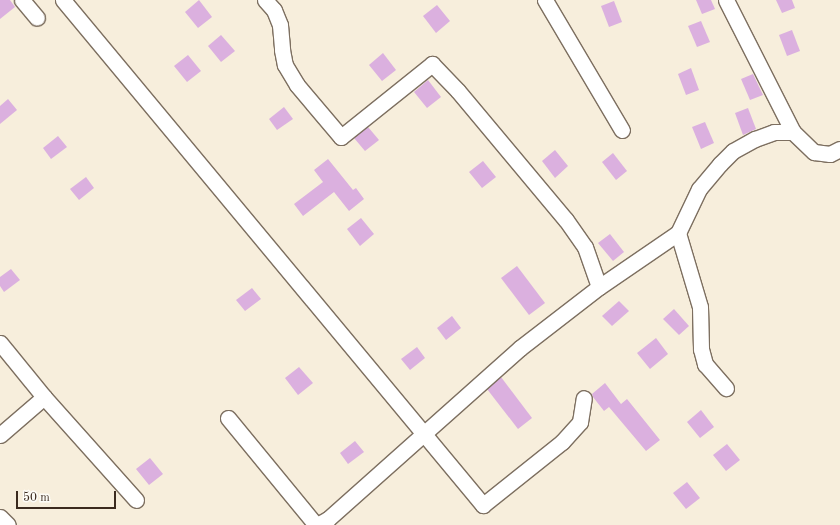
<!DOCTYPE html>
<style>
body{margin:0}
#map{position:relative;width:840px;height:525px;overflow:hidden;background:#f7eedc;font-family:"Old Standard TT",serif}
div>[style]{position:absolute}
.building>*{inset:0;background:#dbb0df}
.roads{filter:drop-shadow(1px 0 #7d6f60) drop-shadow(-1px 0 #7d6f60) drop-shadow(0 1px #7d6f60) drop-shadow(0 -1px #7d6f60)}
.minor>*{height:15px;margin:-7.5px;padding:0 7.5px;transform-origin:7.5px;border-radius:7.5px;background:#fff}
span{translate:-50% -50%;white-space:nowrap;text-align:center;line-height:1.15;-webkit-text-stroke:4px #fdfcf7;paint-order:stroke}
.scale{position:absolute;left:16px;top:491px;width:100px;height:18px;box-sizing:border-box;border:2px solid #3b2a1e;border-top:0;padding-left:5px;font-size:12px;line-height:14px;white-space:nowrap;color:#3b2a1e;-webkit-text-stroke:3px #fdfcf7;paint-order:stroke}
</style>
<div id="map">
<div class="building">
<div style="clip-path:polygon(0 0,10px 0,15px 7px,0 19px)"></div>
<div style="clip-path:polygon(199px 0,212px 17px,198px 28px,185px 12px)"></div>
<div style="clip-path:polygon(696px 0,711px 0,715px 9px,702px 14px)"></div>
<div style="clip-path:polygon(776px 0,792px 0,795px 8px,782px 13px)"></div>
<div style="clip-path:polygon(614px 1px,622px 22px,609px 27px,601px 6px)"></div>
<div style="clip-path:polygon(437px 5px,450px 21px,436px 33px,423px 16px)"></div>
<div style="clip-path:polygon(701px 21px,710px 42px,697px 47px,688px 26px)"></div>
<div style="clip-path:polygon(792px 30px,800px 51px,787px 56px,779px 35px)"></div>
<div style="clip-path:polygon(221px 35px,235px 51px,221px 62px,208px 46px)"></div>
<div style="clip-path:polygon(383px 53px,396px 70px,382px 81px,369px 65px)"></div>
<div style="clip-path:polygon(188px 55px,201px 71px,187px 82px,174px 66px)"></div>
<div style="clip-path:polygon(691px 68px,699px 90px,686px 95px,678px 74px)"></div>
<div style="clip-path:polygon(753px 74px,763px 95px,750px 100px,741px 79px)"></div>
<div style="clip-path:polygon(428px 80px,441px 97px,427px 108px,414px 92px)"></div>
<div style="clip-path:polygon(8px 99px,17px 110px,0 124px,0 106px)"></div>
<div style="clip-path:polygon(284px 107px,293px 119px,277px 130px,269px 119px)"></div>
<div style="clip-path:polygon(748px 108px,756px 129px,743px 135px,735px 113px)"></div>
<div style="clip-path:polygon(705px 122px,714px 143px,701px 149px,692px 127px)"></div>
<div style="clip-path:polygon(368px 127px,379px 140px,365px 151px,354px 138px)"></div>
<div style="clip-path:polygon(58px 136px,67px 147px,51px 159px,43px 148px)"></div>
<div style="clip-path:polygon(555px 150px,568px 166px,555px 178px,542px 161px)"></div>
<div style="clip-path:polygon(613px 153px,627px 171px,616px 180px,602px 162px)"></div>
<div style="clip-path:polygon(328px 159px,353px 190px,356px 188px,364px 199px,349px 211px,334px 192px,303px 216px,294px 204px,323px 182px,314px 170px)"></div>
<div style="clip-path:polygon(483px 161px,496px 177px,482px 188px,469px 172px)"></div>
<div style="clip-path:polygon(86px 177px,94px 188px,79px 200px,70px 189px)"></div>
<div style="clip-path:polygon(361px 218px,374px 234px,360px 246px,347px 229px)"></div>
<div style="clip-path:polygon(610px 234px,624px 252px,613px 261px,598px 243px)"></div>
<div style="clip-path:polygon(517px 266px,545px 303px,529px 315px,501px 278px)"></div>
<div style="clip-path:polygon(11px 269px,20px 280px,4px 292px,0 286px,0 277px)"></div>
<div style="clip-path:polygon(252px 288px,261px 299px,245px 311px,236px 300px)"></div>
<div style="clip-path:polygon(619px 301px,629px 311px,612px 326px,602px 316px)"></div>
<div style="clip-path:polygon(674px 309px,689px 326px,679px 335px,663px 319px)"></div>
<div style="clip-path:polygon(452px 316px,461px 328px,446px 340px,437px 328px)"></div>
<div style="clip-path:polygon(656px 338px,668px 354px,650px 369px,637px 353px)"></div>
<div style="clip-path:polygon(417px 347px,425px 358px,410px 370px,401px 359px)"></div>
<div style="clip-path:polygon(299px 367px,313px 383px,298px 395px,285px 378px)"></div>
<div style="clip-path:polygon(501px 377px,532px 418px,518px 429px,487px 389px)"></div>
<div style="clip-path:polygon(605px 383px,621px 404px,627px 399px,660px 440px,646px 451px,609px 407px,604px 411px,593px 397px,592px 394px)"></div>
<div style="clip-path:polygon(701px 410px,714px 427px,700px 438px,687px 422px)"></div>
<div style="clip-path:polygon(355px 441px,364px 452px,348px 464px,340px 453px)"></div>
<div style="clip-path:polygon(727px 444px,740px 460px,726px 471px,713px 455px)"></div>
<div style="clip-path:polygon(150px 458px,163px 474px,149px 485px,136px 469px)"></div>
<div style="clip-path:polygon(687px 482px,700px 498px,686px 509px,673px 493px)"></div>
</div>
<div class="roads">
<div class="minor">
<div style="left:22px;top:0;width:23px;rotate:50deg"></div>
<div style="left:63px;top:0;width:657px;rotate:50.25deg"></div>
<div style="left:483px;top:505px;width:101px;rotate:-38.6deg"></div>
<div style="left:562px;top:442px;width:27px;rotate:-48deg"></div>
<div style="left:580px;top:422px;width:24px;rotate:-81deg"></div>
<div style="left:265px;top:0;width:13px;rotate:48deg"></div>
<div style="left:274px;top:10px;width:16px;rotate:68deg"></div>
<div style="left:280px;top:25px;width:25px;rotate:85deg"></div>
<div style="left:282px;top:50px;width:15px;rotate:79deg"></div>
<div style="left:285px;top:65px;width:23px;rotate:59deg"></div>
<div style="left:297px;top:85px;width:68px;rotate:49.8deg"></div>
<div style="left:341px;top:137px;width:117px;rotate:-38.7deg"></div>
<div style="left:432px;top:64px;width:37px;rotate:46deg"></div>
<div style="left:458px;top:91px;width:168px;rotate:50.1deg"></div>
<div style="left:566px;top:220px;width:33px;rotate:55deg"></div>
<div style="left:585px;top:247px;width:42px;rotate:70.7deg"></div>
<div style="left:545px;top:0;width:151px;rotate:59.4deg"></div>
<div style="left:726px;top:0;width:148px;rotate:63.1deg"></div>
<div style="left:793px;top:132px;width:29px;rotate:44deg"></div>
<div style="left:814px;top:152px;width:16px;rotate:7deg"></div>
<div style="left:830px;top:154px;width:11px;rotate:-27deg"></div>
<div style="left:678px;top:233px;width:77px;rotate:73.4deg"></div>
<div style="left:700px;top:307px;width:42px;rotate:88.6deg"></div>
<div style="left:701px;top:349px;width:16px;rotate:75deg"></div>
<div style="left:705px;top:364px;width:32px;rotate:49deg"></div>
<div style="left:0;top:343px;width:70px;rotate:50.8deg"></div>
<div style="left:44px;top:397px;width:138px;rotate:48.2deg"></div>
<div style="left:228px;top:418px;width:139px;rotate:50.6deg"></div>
<div style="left:0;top:435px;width:58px;rotate:-40.8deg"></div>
<div style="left:0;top:517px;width:11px;rotate:45deg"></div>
<div style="left:317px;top:525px;width:13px;rotate:-29deg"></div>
<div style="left:328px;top:519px;width:257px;rotate:-41.7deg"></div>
<div style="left:520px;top:348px;width:100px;rotate:-37.7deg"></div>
<div style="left:599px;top:287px;width:96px;rotate:-34.4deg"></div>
<div style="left:678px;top:233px;width:49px;rotate:-64.5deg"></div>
<div style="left:699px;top:189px;width:33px;rotate:-50deg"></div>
<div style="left:720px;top:164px;width:18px;rotate:-45deg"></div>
<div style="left:733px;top:151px;width:25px;rotate:-29deg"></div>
<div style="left:755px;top:139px;width:20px;rotate:-20deg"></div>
<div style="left:774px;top:132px;width:19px"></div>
</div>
</div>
<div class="scale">50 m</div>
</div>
